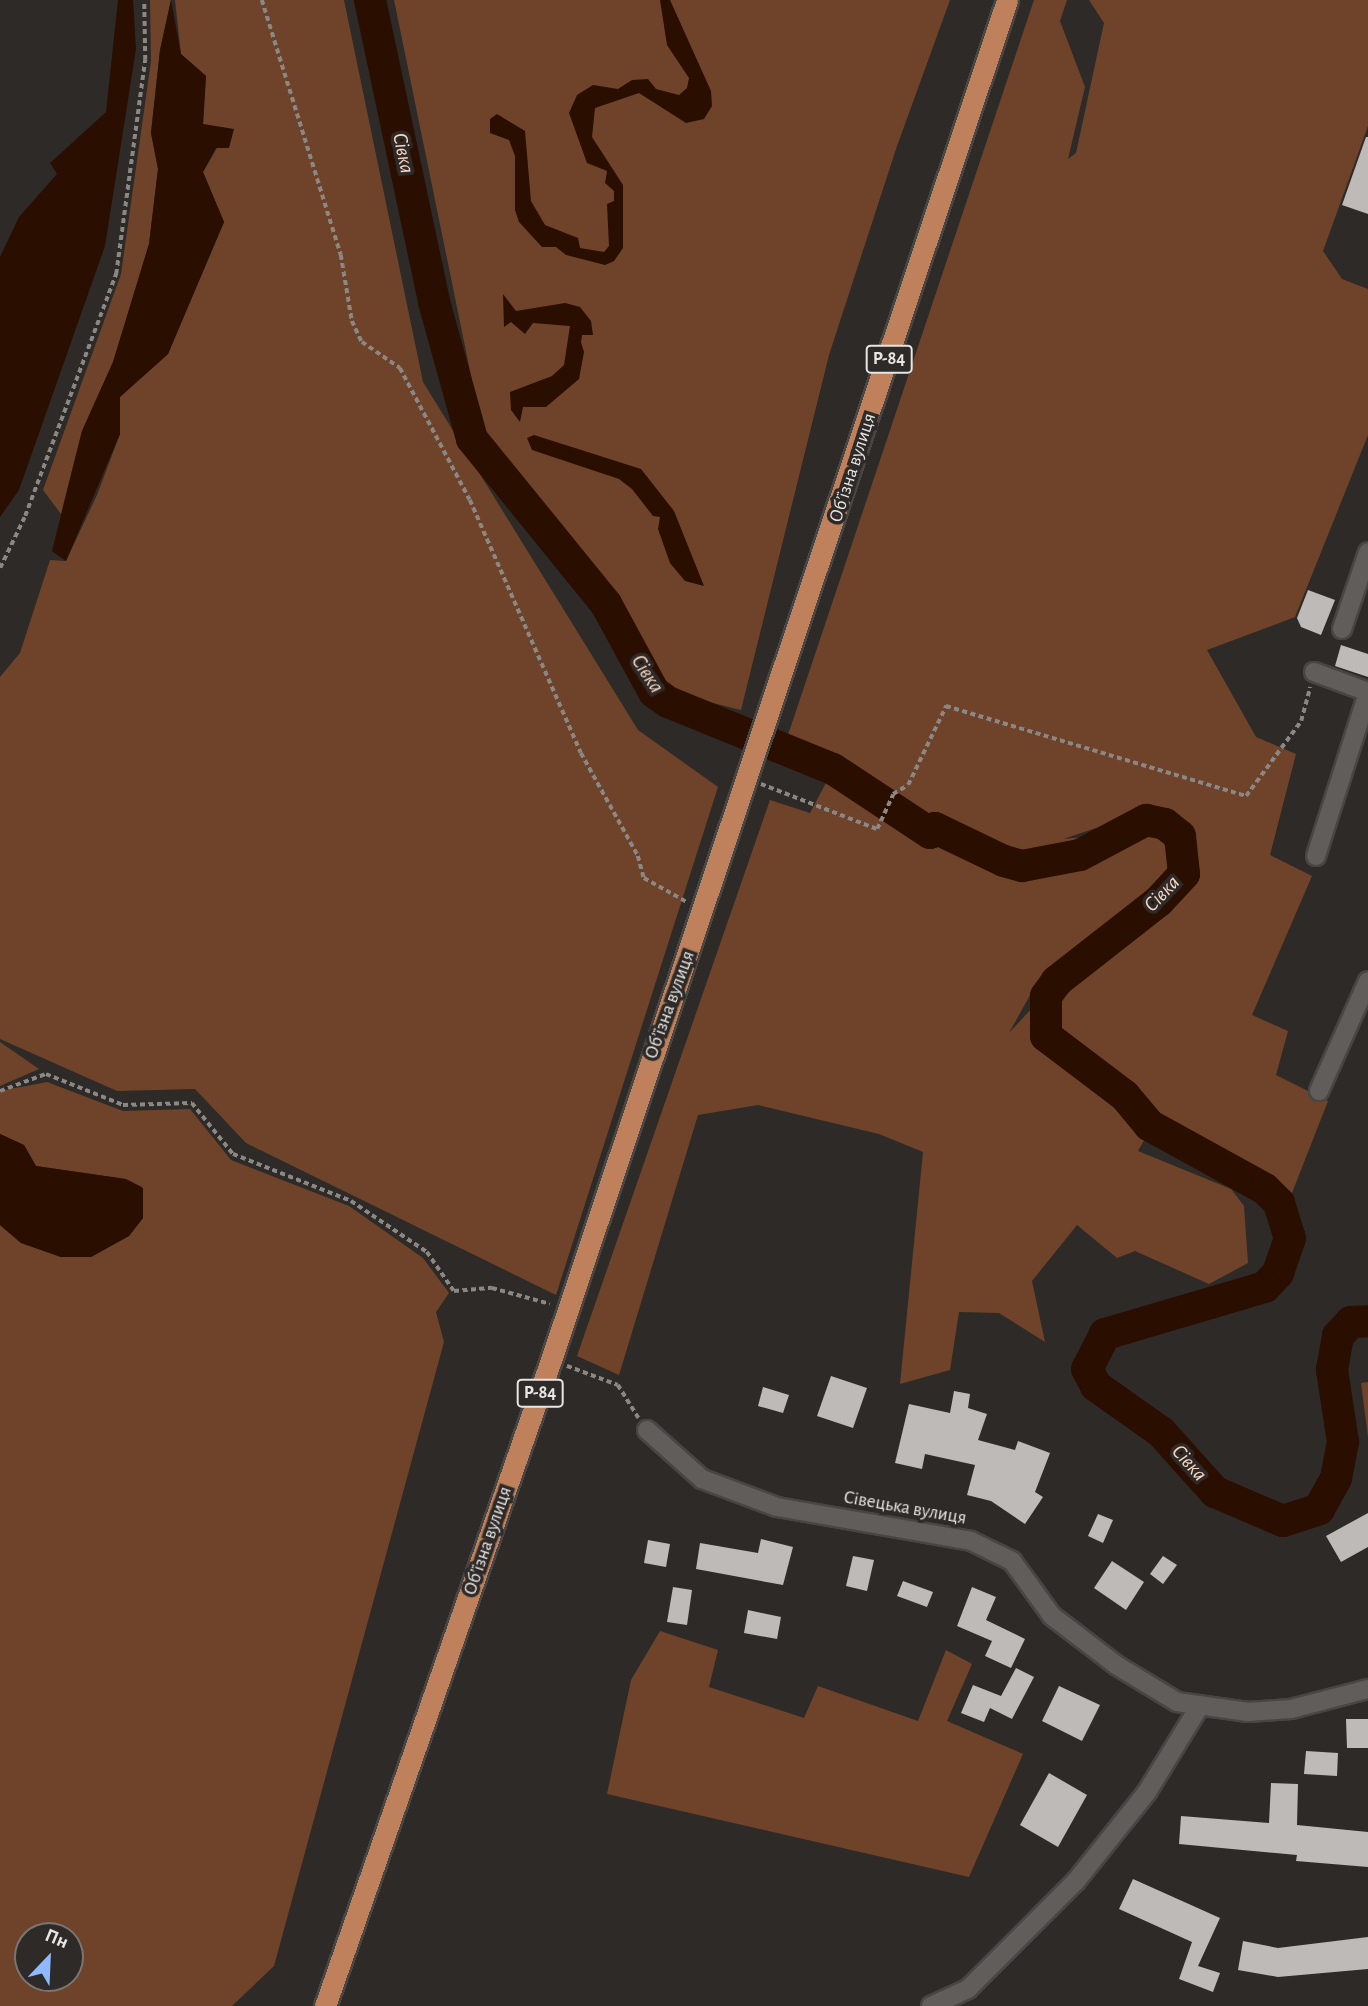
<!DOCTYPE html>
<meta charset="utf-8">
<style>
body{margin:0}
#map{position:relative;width:1368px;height:2006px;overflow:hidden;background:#2e2a28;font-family:"Alegreya Sans",sans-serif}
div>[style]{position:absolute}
.green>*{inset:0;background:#6f4329}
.water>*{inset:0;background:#2a0e00}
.river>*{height:32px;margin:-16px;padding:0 16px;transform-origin:16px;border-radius:16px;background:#2a0e00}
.building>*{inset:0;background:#bebab7}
.path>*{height:3.5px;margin-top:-1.75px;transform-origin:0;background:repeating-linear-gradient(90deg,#8a8785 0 5px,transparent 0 8.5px)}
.roads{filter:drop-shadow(2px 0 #484644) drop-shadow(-2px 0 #484644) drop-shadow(0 2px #484644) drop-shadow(0 -2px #484644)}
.minor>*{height:18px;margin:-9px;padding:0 9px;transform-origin:9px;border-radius:9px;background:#615d5b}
.major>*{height:21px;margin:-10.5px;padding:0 10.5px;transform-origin:10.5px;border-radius:10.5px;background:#bf815b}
span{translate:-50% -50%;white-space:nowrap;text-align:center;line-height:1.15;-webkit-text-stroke:7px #2e2a28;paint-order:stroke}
.shield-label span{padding:2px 5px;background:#2e2a28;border:2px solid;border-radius:5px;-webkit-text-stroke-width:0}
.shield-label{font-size:18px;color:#e8e6e4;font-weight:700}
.street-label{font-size:19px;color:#e8e6e4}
.water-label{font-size:21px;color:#fdd9c5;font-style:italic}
.north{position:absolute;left:14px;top:1922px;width:70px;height:70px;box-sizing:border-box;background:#2e2a28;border:2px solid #787573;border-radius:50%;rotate:23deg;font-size:19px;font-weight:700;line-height:28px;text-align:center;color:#e8e6e4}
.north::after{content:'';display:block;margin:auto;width:24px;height:32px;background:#90b8fd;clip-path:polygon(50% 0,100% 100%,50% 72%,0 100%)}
</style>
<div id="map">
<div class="green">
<div style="clip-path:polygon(150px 0,171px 0,160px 50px,151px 133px,158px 169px,149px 244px,113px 362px,82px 431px,61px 514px,43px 490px,121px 274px,151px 61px)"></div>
<div style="clip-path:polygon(175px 0,344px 0,423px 382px,638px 730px,718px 787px,556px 1295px,246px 1143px,195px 1089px,117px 1091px,0 1039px,0 677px,20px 653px,50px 560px,66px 561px,97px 495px,120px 434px,120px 397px,168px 354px,224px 222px,203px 172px,217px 148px,203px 124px,206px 76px,181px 54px)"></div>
<div style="clip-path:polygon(394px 0,950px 0,897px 146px,829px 355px,741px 710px,677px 694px,665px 682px,618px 598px,484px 439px)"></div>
<div style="clip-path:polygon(1034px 0,1067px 0,1060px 21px,1085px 87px,1068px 159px,1076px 153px,1104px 23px,1089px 0,1368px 0,1368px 126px,1323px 251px,1342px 279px,1368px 289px,1368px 435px,1295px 617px,1207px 650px,1256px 737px,1296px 754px,1270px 855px,1312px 876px,1252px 1015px,1288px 1031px,1276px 1075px,1328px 1101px,1290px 1198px,1157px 1120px,1130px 1092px,1054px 1032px,1059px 997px,1190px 882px,1192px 833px,1144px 812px,1063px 839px,1145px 832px,1169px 841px,1175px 870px,1034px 988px,1009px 1033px,1033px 1007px,1038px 1035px,1120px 1102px,1147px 1135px,1138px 1151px,1231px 1189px,1244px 1206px,1248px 1263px,1209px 1284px,1135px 1251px,1117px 1258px,1077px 1225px,1032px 1281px,1045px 1342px,999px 1313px,959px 1312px,950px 1370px,900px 1384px,923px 1152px,879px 1134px,758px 1105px,698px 1115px,619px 1375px,577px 1356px,770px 800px,810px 813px,828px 779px,896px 822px,906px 808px,839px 762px,787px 738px)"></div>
<div style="clip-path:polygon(0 1042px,39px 1069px,0 1086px)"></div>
<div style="clip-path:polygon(evenodd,47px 1082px,123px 1111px,190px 1109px,231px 1160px,349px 1206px,423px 1258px,449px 1293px,436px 1312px,444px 1342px,274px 1966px,232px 2006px,0 2006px,0 1225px,21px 1243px,61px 1257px,91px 1257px,129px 1236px,143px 1218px,142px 1187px,125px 1179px,36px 1166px,24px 1145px,0 1134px,0 1091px,47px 1082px,28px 1936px,70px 1936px,70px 1978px,28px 1978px,28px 1936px)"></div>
<div style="clip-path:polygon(1368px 1382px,1368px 1437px,1361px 1383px)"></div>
<div style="clip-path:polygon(660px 1631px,718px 1650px,709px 1687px,804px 1718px,818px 1686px,918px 1721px,946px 1650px,972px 1664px,947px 1721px,1023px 1754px,969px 1877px,607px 1794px,631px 1680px)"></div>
</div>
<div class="water">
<div style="clip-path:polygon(118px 0,133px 0,136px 49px,105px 246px,19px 490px,0 517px,0 257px,19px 217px,57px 174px,50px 163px,106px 112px)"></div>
<div style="clip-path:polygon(171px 0,181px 54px,206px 76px,203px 124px,234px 129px,229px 148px,216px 148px,203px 172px,224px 222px,168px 354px,120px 397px,120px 434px,66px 561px,52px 551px,82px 431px,113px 362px,149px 244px,158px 169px,151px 133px,160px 50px)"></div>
<div style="clip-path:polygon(660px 0,670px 0,711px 91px,712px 106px,704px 119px,686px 123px,639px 93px,595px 108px,592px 137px,623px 185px,623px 248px,614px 261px,605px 265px,566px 255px,556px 247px,542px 247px,519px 222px,515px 210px,515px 156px,509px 140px,490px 133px,490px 119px,497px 114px,525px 131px,531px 201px,545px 225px,578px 238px,580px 248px,604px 252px,609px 246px,607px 204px,614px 201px,614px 191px,605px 183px,607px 171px,587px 163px,569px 113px,577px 95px,593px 85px,618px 89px,632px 80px,648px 79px,656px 89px,679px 95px,687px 88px,689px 78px,667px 45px)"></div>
<div style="clip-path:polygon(503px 294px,516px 311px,565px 303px,580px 307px,591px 321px,593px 335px,582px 335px,581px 342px,584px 352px,579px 379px,546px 407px,523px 407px,520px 422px,511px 410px,510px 392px,552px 376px,564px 365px,570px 326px,533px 323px,525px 334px,511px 322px,504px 327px)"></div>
<div style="clip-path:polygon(534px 435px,641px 469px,674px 511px,704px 586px,685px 581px,670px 563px,658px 529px,660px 517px,653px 516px,632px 489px,619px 479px,532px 450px,527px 438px)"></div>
<div style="clip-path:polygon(0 1134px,24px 1145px,36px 1166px,126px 1179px,143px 1188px,143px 1218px,129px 1236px,91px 1257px,61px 1257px,21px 1243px,0 1225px)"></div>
</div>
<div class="river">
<div style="left:370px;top:0;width:309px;rotate:78deg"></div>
<div style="left:434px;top:302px;width:142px;rotate:74.5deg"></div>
<div style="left:472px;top:439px;width:213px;rotate:50.9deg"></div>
<div style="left:606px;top:604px;width:100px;rotate:61.4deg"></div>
<div style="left:654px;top:692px;width:17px;rotate:36deg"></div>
<div style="left:668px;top:702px;width:178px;rotate:22.1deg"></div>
<div style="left:833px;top:769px;width:116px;rotate:33.4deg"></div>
<div style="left:930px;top:833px;width:7px;rotate:-45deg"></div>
<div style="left:935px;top:828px;width:76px;rotate:25.6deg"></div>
<div style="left:1004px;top:861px;width:19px;rotate:16deg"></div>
<div style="left:1022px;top:866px;width:59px;rotate:-10.7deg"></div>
<div style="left:1080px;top:855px;width:75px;rotate:-27.9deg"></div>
<div style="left:1146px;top:820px;width:19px;rotate:12deg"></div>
<div style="left:1165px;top:824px;width:19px;rotate:39deg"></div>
<div style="left:1180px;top:836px;width:38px;rotate:84deg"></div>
<div style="left:1184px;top:874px;width:37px;rotate:133deg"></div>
<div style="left:1159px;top:901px;width:130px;rotate:141.9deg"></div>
<div style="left:1057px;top:981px;width:19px;rotate:126deg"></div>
<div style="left:1046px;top:996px;width:40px;rotate:90deg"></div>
<div style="left:1046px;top:1036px;width:99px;rotate:37.2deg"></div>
<div style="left:1125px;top:1096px;width:38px;rotate:50deg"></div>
<div style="left:1149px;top:1125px;width:132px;rotate:28.9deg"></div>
<div style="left:1265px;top:1189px;width:20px;rotate:45deg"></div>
<div style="left:1279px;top:1203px;width:37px;rotate:73deg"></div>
<div style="left:1290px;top:1238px;width:37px;rotate:109deg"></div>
<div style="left:1278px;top:1273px;width:19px;rotate:133deg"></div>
<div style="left:1265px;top:1287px;width:167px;rotate:163.6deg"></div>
<div style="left:1105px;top:1334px;width:39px;rotate:117deg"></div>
<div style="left:1087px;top:1369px;width:19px;rotate:62deg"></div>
<div style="left:1096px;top:1386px;width:80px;rotate:35.3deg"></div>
<div style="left:1161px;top:1432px;width:81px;rotate:48deg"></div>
<div style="left:1215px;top:1492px;width:74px;rotate:23.1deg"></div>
<div style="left:1283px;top:1521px;width:38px;rotate:-18deg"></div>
<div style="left:1319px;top:1509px;width:35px;rotate:-61deg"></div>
<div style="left:1336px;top:1478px;width:37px;rotate:-79deg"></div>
<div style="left:1343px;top:1442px;width:73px;rotate:-98.7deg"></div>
<div style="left:1332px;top:1370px;width:35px;rotate:-80deg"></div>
<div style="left:1338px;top:1336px;width:19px;rotate:-47deg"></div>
<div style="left:1351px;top:1322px;width:17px;rotate:-3deg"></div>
</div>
<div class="building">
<div style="clip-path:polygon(1366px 137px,1368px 137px,1368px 214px,1342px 205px)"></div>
<div style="clip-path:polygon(1308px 590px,1335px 600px,1321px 635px,1301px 627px,1297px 618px)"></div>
<div style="clip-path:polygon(1341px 645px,1368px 654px,1368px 677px,1335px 666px)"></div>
<div style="clip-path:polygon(831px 1376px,867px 1388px,853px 1428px,817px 1416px)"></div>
<div style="clip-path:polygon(763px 1387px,789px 1395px,783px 1413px,758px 1406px)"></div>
<div style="clip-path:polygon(954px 1391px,970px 1394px,968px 1408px,987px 1414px,978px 1440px,1015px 1450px,1018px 1441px,1050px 1453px,1035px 1492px,1043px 1497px,1025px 1524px,991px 1501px,967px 1495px,975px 1465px,925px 1454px,922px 1469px,895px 1463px,909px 1404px,950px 1413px)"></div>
<div style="clip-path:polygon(1368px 1513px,1368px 1547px,1341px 1562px,1326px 1536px)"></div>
<div style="clip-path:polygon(1098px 1514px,1113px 1520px,1103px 1543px,1088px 1536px)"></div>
<div style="clip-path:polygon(761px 1539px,793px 1547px,783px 1585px,696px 1569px,700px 1543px,758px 1553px)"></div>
<div style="clip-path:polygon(648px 1540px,670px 1544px,666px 1567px,644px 1563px)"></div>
<div style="clip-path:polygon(853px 1556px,874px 1560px,867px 1591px,846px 1586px)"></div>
<div style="clip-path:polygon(1163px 1556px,1177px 1565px,1163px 1584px,1150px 1574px)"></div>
<div style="clip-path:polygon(1112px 1561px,1144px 1582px,1126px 1610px,1094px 1588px)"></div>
<div style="clip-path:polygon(903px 1581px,933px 1592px,927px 1607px,897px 1596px)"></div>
<div style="clip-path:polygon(673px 1587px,692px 1590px,687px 1625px,667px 1622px)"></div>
<div style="clip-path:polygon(972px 1587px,996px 1597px,986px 1620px,1025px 1639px,1011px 1668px,985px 1656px,992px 1641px,957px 1626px)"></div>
<div style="clip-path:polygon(748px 1610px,781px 1617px,777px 1639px,744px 1633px)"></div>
<div style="clip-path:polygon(1016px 1668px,1034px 1677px,1012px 1719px,990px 1708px,984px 1722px,961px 1713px,973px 1685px,1001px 1696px)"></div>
<div style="clip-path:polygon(1059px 1686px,1100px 1705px,1082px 1741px,1042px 1721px)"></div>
<div style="clip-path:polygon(1346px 1719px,1368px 1719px,1368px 1748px,1347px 1748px)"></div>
<div style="clip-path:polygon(1306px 1751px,1338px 1753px,1337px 1776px,1304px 1774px)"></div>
<div style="clip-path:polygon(1049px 1773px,1087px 1795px,1058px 1847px,1020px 1825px)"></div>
<div style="clip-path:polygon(1271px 1783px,1298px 1784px,1297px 1825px,1368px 1832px,1368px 1867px,1296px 1861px,1297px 1855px,1179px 1844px,1181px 1816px,1269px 1823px)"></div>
<div style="clip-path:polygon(1133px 1879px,1220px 1918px,1198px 1966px,1220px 1973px,1213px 1992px,1179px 1979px,1192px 1942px,1119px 1909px)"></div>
<div style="clip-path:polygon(1368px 1937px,1368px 1969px,1278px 1977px,1238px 1970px,1243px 1941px,1278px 1948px)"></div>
</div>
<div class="path">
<div style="left:262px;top:0;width:267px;rotate:72.8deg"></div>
<div style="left:341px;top:255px;width:67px;rotate:80.5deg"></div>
<div style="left:352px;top:321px;width:23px;rotate:65deg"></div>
<div style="left:362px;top:342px;width:46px;rotate:34.4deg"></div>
<div style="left:400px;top:368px;width:149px;rotate:62.1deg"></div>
<div style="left:470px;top:500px;width:276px;rotate:66.3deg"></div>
<div style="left:581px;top:753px;width:118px;rotate:61deg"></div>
<div style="left:638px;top:856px;width:23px;rotate:75deg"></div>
<div style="left:644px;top:878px;width:49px;rotate:29.2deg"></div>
<div style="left:0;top:568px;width:58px;rotate:-64.3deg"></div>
<div style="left:25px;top:516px;width:259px;rotate:-69.4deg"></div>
<div style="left:116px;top:274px;width:216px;rotate:-82.3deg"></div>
<div style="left:145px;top:60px;width:60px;rotate:-91deg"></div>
<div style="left:761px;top:784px;width:124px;rotate:21.2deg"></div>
<div style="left:877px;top:829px;width:38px;rotate:-65deg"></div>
<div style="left:893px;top:794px;width:17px;rotate:-31deg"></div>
<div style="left:908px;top:785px;width:88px;rotate:-64.3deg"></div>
<div style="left:946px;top:706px;width:313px;rotate:16.7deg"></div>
<div style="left:1246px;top:796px;width:93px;rotate:-53.7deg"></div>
<div style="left:1301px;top:721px;width:35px;rotate:-75deg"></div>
<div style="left:0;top:1091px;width:49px;rotate:-20.3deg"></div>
<div style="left:46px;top:1074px;width:83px;rotate:21.9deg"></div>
<div style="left:123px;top:1105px;width:69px;rotate:-1.7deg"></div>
<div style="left:192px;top:1103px;width:65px;rotate:51.2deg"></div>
<div style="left:233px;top:1154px;width:127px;rotate:21.7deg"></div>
<div style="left:351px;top:1201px;width:92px;rotate:33.9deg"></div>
<div style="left:427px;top:1252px;width:47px;rotate:55.3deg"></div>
<div style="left:454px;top:1291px;width:38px;rotate:-5deg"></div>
<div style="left:492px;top:1288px;width:60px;rotate:15.4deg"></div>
<div style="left:567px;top:1366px;width:54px;rotate:20.4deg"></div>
<div style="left:618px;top:1385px;width:39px;rotate:58deg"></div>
</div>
<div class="roads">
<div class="minor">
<div style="left:1342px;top:629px;width:81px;rotate:-71.3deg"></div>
<div style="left:1314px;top:672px;width:58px;rotate:20.3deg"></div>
<div style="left:1316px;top:856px;width:171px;rotate:-72.3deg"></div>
<div style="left:1319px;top:1091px;width:120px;rotate:-66deg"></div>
<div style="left:647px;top:1430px;width:74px;rotate:41.7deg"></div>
<div style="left:702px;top:1479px;width:80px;rotate:20.5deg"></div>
<div style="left:777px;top:1507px;width:197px;rotate:9.9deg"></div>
<div style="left:971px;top:1541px;width:46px;rotate:26deg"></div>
<div style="left:1012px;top:1561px;width:68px;rotate:54deg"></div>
<div style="left:1052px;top:1616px;width:81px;rotate:37.4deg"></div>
<div style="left:1116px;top:1665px;width:71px;rotate:31.2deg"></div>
<div style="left:1177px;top:1702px;width:72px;rotate:8deg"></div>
<div style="left:1248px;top:1712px;width:43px;rotate:-4deg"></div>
<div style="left:1291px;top:1709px;width:80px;rotate:-14.6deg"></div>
<div style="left:931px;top:2006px;width:41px;rotate:-24.7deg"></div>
<div style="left:968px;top:1989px;width:153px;rotate:-45deg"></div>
<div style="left:1076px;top:1881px;width:114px;rotate:-51.4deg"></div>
<div style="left:1147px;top:1792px;width:100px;rotate:-58.5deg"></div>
</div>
<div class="major">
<div style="left:325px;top:2006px;width:684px;rotate:-70.72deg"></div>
<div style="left:551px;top:1360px;width:1434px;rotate:-71.46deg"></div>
</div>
</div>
<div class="shield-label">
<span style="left:889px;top:359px">Р-84</span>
<span style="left:540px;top:1393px">Р-84</span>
</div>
<div class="street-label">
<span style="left:853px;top:468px;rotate:-72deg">Обʼїзна вулиця</span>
<span style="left:670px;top:1005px;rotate:-70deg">Обʼїзна вулиця</span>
<span style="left:905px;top:1508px;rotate:10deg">Сівецька вулиця</span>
<span style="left:488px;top:1541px;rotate:-71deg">Обʼїзна вулиця</span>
</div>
<div class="water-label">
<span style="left:403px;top:153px;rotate:78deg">Сівка</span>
<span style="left:647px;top:674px;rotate:57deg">Сівка</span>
<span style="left:1162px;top:894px;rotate:-46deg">Сівка</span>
<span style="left:1189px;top:1463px;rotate:48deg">Сівка</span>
</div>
<div class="north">Пн</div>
</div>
